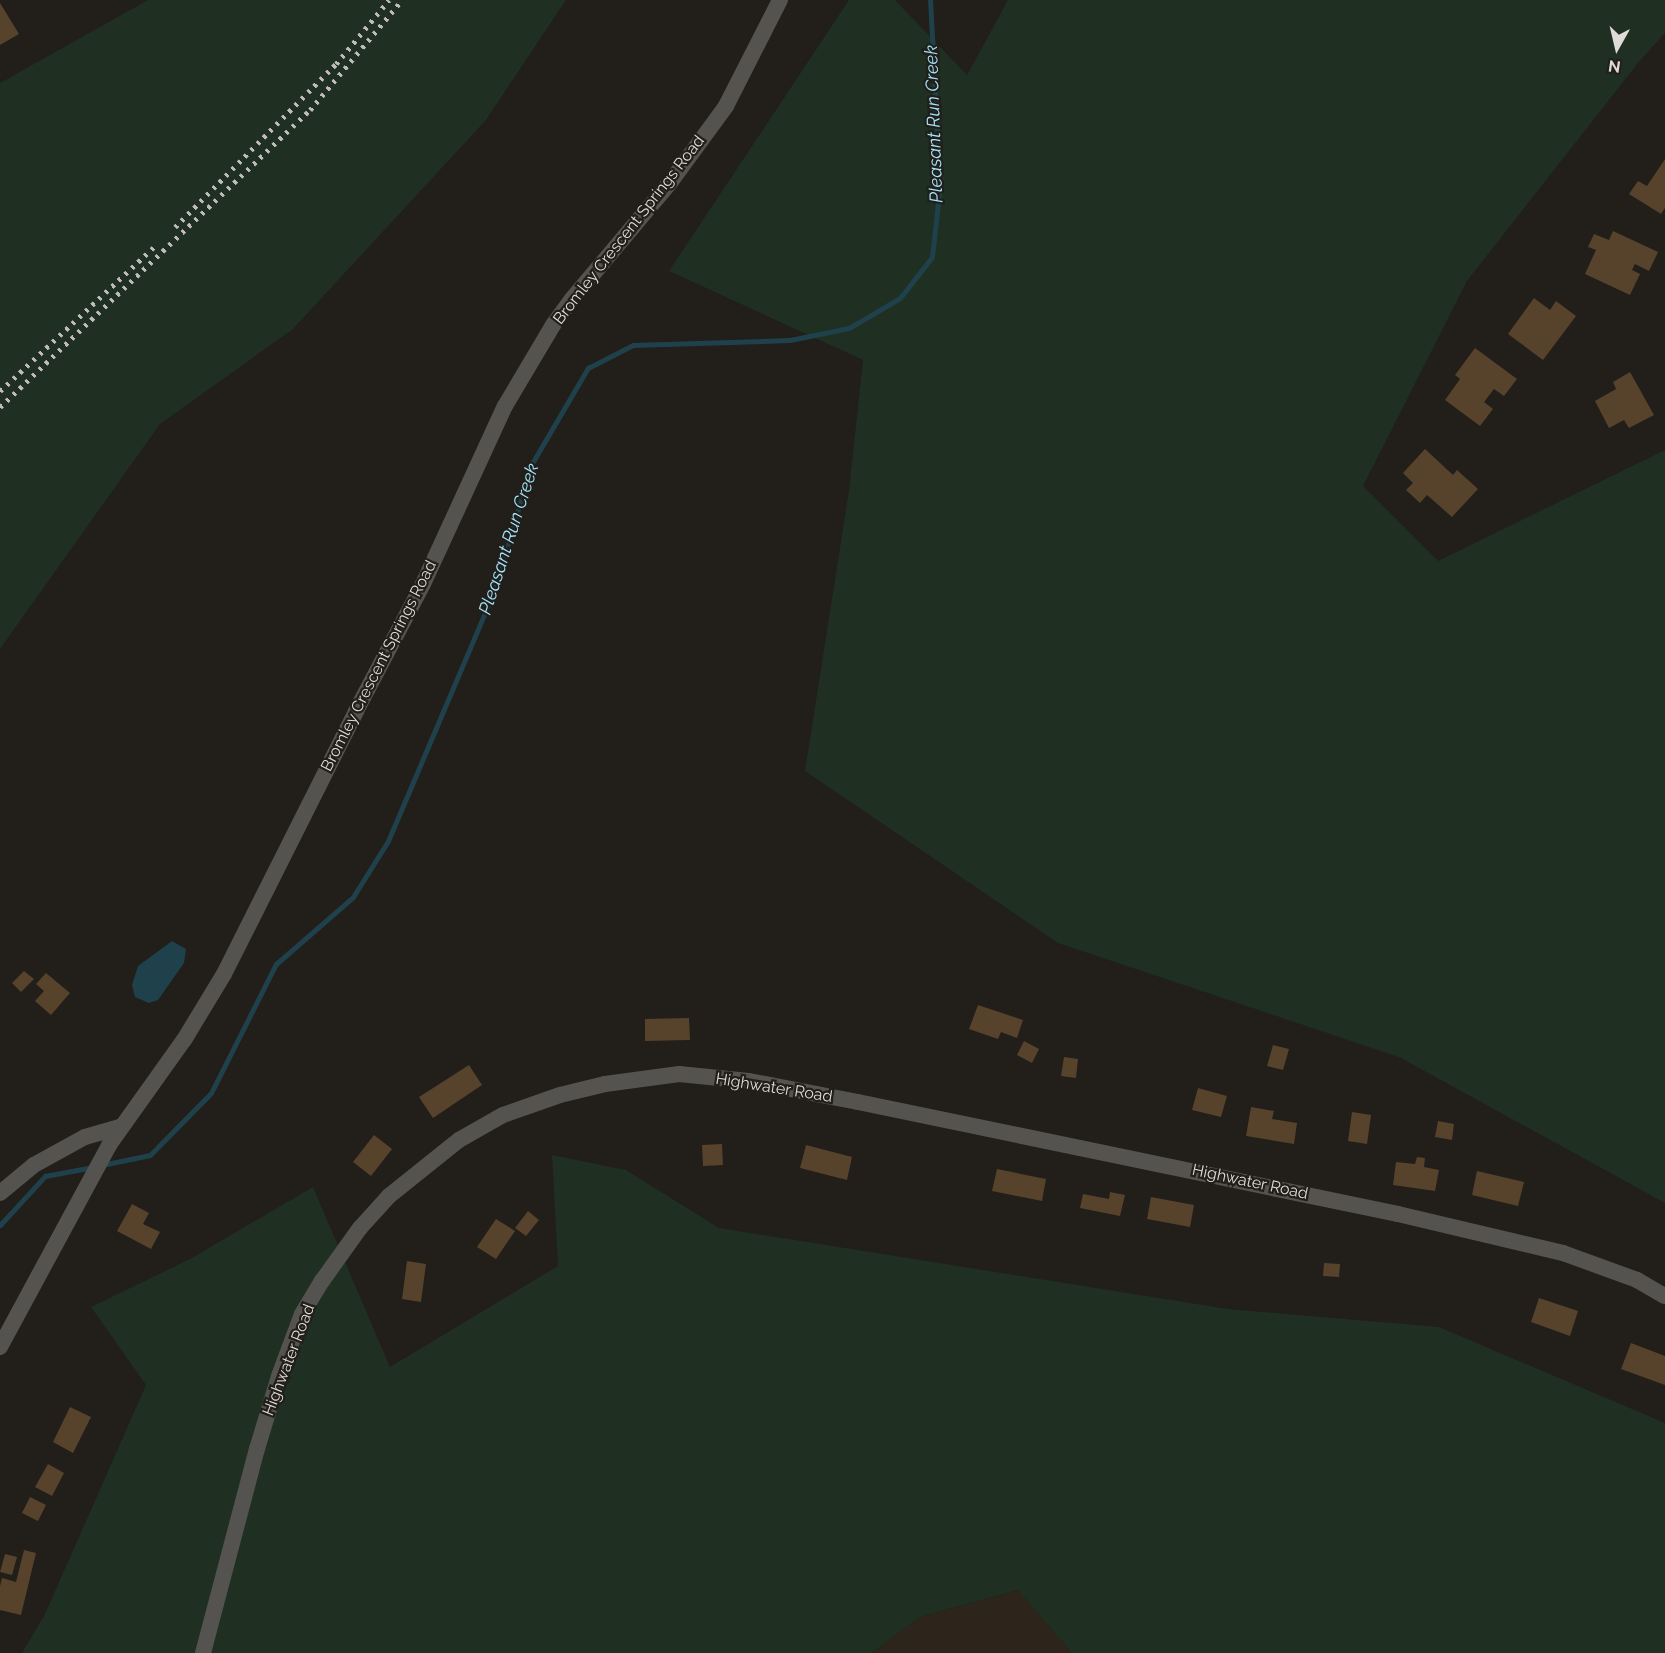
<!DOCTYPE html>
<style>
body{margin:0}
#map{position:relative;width:1665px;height:1653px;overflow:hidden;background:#221e19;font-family:Raleway,sans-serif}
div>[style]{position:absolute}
.built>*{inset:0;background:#2d241b}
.green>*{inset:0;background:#1f2f21}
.water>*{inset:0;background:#1f414c}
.stream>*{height:5px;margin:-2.5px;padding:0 2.5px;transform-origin:2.5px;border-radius:2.5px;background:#1f414c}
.building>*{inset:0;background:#57432c}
.minor>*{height:16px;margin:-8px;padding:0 8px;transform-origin:8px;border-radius:8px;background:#555350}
.rail>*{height:4.5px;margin-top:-2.25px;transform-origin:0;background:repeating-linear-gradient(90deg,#bfbbb8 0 3px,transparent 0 9px)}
span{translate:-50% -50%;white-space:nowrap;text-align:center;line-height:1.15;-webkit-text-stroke:4.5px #221e19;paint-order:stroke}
.street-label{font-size:16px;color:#dedbd8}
.water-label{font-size:18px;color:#a4e7ff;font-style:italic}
.north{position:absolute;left:1587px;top:18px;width:60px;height:60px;-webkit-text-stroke:4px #221e19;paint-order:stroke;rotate:188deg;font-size:16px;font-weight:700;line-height:24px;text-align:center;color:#dedbd8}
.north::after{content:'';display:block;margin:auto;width:21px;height:27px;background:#dedbd8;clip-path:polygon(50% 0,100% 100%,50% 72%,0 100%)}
</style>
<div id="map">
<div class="built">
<div style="clip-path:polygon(1019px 1590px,1072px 1653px,872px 1653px,920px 1617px)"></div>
</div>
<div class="green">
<div style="clip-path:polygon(148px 0,566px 0,486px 120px,293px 329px,160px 424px,0 649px,0 83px)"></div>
<div style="clip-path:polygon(849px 0,895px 0,967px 75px,1008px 0,1665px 0,1665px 33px,1638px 63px,1467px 281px,1363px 486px,1438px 561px,1665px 450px,1665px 1203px,1399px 1057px,1058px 943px,805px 771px,849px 490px,863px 360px,669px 271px)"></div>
<div style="clip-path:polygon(552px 1155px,626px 1170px,719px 1228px,1228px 1309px,1439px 1327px,1665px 1423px,1665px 1653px,1072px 1653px,1018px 1590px,920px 1617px,872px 1653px,22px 1653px,45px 1614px,146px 1385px,91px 1307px,190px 1259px,313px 1187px,390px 1367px,558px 1266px)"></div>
</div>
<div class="water">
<div style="clip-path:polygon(172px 941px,186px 949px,184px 963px,158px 1000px,149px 1003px,135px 997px,132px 985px,138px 966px)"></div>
</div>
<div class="stream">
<div style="left:102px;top:1165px;width:49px;rotate:-11.8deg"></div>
<div style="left:150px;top:1155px;width:87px;rotate:-45.5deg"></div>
<div style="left:211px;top:1093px;width:144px;rotate:-63.3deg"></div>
<div style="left:276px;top:964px;width:102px;rotate:-41deg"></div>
<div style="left:353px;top:897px;width:66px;rotate:-58deg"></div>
<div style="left:388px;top:841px;width:272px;rotate:-67deg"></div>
<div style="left:494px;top:591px;width:131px;rotate:-73.6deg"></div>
<div style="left:531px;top:465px;width:113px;rotate:-59.6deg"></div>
<div style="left:588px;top:368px;width:51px;rotate:-27.1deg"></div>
<div style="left:633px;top:345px;width:157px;rotate:-1.8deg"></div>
<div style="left:790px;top:340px;width:60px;rotate:-11.5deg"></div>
<div style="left:849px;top:328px;width:59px;rotate:-30.5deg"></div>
<div style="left:900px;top:298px;width:52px;rotate:-52deg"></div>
<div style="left:932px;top:257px;width:73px;rotate:-83.7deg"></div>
<div style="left:940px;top:184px;width:184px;rotate:-93.1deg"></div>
<div style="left:0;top:1225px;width:67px;rotate:-47.4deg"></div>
<div style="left:45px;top:1176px;width:49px;rotate:-10.6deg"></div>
</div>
<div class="building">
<div style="clip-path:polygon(0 3px,19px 34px,0 45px)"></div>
<div style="clip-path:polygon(1665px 159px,1665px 208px,1661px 214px,1629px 194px,1638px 181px,1647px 186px)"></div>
<div style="clip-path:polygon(1613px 231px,1658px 252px,1649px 271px,1635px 264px,1632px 270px,1640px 274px,1630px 295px,1585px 274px,1596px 250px,1588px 247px,1594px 234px,1609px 240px)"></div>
<div style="clip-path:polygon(1534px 298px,1550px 310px,1556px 301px,1576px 316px,1543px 360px,1508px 334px)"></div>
<div style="clip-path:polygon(1475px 348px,1517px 379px,1504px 396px,1494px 389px,1484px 402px,1493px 409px,1480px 426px,1445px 400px,1460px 379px,1455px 375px)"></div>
<div style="clip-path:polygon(1630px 372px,1654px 415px,1629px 428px,1624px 420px,1609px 428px,1595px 401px,1616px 389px,1613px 382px)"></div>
<div style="clip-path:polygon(1425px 449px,1453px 475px,1457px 470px,1478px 489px,1452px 517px,1427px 495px,1420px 503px,1406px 490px,1413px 483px,1403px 473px)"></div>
<div style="clip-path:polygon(24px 971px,34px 979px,21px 992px,12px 983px)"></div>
<div style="clip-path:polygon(46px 973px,70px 993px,51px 1015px,35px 1001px,44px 991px,36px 984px)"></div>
<div style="clip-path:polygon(978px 1005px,1023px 1020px,1017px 1038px,1001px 1032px,998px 1039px,969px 1029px)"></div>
<div style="clip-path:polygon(689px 1018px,690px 1040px,645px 1041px,645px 1019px)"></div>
<div style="clip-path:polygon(1024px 1041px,1039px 1049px,1032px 1063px,1017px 1055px)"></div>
<div style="clip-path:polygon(1273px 1045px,1289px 1049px,1283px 1070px,1267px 1066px)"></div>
<div style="clip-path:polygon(1064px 1057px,1078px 1059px,1076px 1078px,1061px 1076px)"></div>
<div style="clip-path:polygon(469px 1065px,482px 1085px,433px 1118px,419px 1097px)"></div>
<div style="clip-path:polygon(1198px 1088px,1227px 1096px,1221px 1117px,1192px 1110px)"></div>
<div style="clip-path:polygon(1251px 1107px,1274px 1111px,1272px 1119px,1297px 1123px,1294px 1144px,1246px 1136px)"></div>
<div style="clip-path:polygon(1352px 1112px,1371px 1115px,1367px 1144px,1348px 1141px)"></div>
<div style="clip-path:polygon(1438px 1121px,1454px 1124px,1452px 1140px,1435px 1137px)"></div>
<div style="clip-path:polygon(374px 1135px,392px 1149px,371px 1176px,353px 1162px)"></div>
<div style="clip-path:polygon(722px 1144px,723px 1165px,703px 1166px,702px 1145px)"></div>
<div style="clip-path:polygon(806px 1145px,852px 1157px,847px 1180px,800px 1168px)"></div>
<div style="clip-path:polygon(1417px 1157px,1425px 1158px,1424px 1167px,1439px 1170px,1435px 1191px,1393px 1185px,1396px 1162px,1415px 1164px)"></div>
<div style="clip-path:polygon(997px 1169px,1046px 1179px,1042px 1201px,992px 1191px)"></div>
<div style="clip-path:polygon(1477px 1171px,1524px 1182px,1518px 1206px,1472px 1195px)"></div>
<div style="clip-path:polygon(1110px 1192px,1125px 1195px,1120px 1216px,1080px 1208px,1083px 1194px,1109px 1199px)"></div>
<div style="clip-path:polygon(1151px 1197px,1194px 1205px,1190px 1227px,1147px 1219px)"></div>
<div style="clip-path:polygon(132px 1204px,149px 1213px,143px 1224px,160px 1232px,151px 1249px,117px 1231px)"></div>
<div style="clip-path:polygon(528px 1211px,539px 1220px,526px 1236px,515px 1228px)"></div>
<div style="clip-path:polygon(496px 1219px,515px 1231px,496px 1259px,477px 1247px)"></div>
<div style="clip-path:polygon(407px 1261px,426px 1264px,421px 1302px,402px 1299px)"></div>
<div style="clip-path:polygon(1324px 1263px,1340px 1264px,1339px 1277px,1323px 1276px)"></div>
<div style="clip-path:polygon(1539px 1298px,1578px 1311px,1570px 1336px,1531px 1322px)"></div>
<div style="clip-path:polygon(1631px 1343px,1665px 1356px,1665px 1385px,1621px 1369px)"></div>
<div style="clip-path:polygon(70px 1407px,91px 1417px,73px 1453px,53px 1442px)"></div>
<div style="clip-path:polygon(48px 1464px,64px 1473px,52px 1496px,35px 1487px)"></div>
<div style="clip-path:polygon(30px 1497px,46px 1505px,38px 1521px,22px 1513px)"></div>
<div style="clip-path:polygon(24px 1550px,36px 1553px,21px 1615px,0 1610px,0 1586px,2px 1578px,16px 1582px)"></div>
<div style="clip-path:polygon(5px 1554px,17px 1557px,12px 1575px,0 1572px)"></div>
</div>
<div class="minor">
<div style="left:0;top:1193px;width:44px;rotate:-39.5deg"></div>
<div style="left:34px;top:1165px;width:58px;rotate:-28.8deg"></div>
<div style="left:85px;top:1137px;width:37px;rotate:-16deg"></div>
<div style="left:0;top:1347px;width:230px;rotate:-61.6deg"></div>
<div style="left:109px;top:1145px;width:129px;rotate:-54.5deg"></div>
<div style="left:184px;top:1040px;width:77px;rotate:-58.8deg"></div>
<div style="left:224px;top:974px;width:294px;rotate:-63.3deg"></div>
<div style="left:356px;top:711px;width:144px;rotate:-62.2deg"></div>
<div style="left:423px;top:584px;width:196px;rotate:-65.3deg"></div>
<div style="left:505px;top:406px;width:94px;rotate:-59.3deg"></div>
<div style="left:553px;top:325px;width:32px;rotate:-54deg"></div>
<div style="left:572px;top:299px;width:150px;rotate:-49.9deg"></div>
<div style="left:669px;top:184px;width:97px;rotate:-53.8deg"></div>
<div style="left:726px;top:106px;width:119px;rotate:-63deg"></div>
<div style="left:203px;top:1653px;width:211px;rotate:-75.2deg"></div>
<div style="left:257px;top:1449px;width:76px;rotate:-73.2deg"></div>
<div style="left:279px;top:1376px;width:66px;rotate:-69.6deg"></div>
<div style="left:302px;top:1314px;width:39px;rotate:-59deg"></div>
<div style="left:322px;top:1281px;width:65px;rotate:-54.4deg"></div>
<div style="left:360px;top:1228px;width:43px;rotate:-47.8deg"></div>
<div style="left:389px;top:1196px;width:90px;rotate:-38.7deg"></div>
<div style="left:459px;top:1140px;width:51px;rotate:-29.6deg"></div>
<div style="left:503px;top:1115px;width:60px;rotate:-19.3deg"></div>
<div style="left:560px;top:1095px;width:46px;rotate:-13.7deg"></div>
<div style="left:605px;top:1084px;width:75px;rotate:-7.7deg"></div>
<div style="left:679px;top:1074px;width:70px;rotate:5.7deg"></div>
<div style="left:749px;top:1081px;width:111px;rotate:10.9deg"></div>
<div style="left:858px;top:1102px;width:551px;rotate:11.72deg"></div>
<div style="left:1398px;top:1214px;width:170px;rotate:13.3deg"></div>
<div style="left:1563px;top:1253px;width:79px;rotate:20deg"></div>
<div style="left:1637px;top:1280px;width:32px;rotate:30deg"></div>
</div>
<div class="rail">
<div style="left:175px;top:227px;width:229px;rotate:-45.4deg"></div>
<div style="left:336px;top:64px;width:83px;rotate:-50.4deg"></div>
<div style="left:0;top:391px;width:211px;rotate:-43.1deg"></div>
<div style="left:0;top:407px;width:429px;rotate:-43.8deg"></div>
<div style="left:310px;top:110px;width:143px;rotate:-50.1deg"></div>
</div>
<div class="street-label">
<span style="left:629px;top:230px;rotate:-52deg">Bromley Crescent Springs Road</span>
<span style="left:379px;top:666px;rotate:-63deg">Bromley Crescent Springs Road</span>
<span style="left:774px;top:1088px;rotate:9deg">Highwater Road</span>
<span style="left:1250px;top:1182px;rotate:12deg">Highwater Road</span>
<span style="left:289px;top:1360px;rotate:-69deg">Highwater Road</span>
</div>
<div class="water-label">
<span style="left:934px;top:124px;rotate:-92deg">Pleasant Run Creek</span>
<span style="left:509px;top:539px;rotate:-72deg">Pleasant Run Creek</span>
</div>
<div class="north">N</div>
</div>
